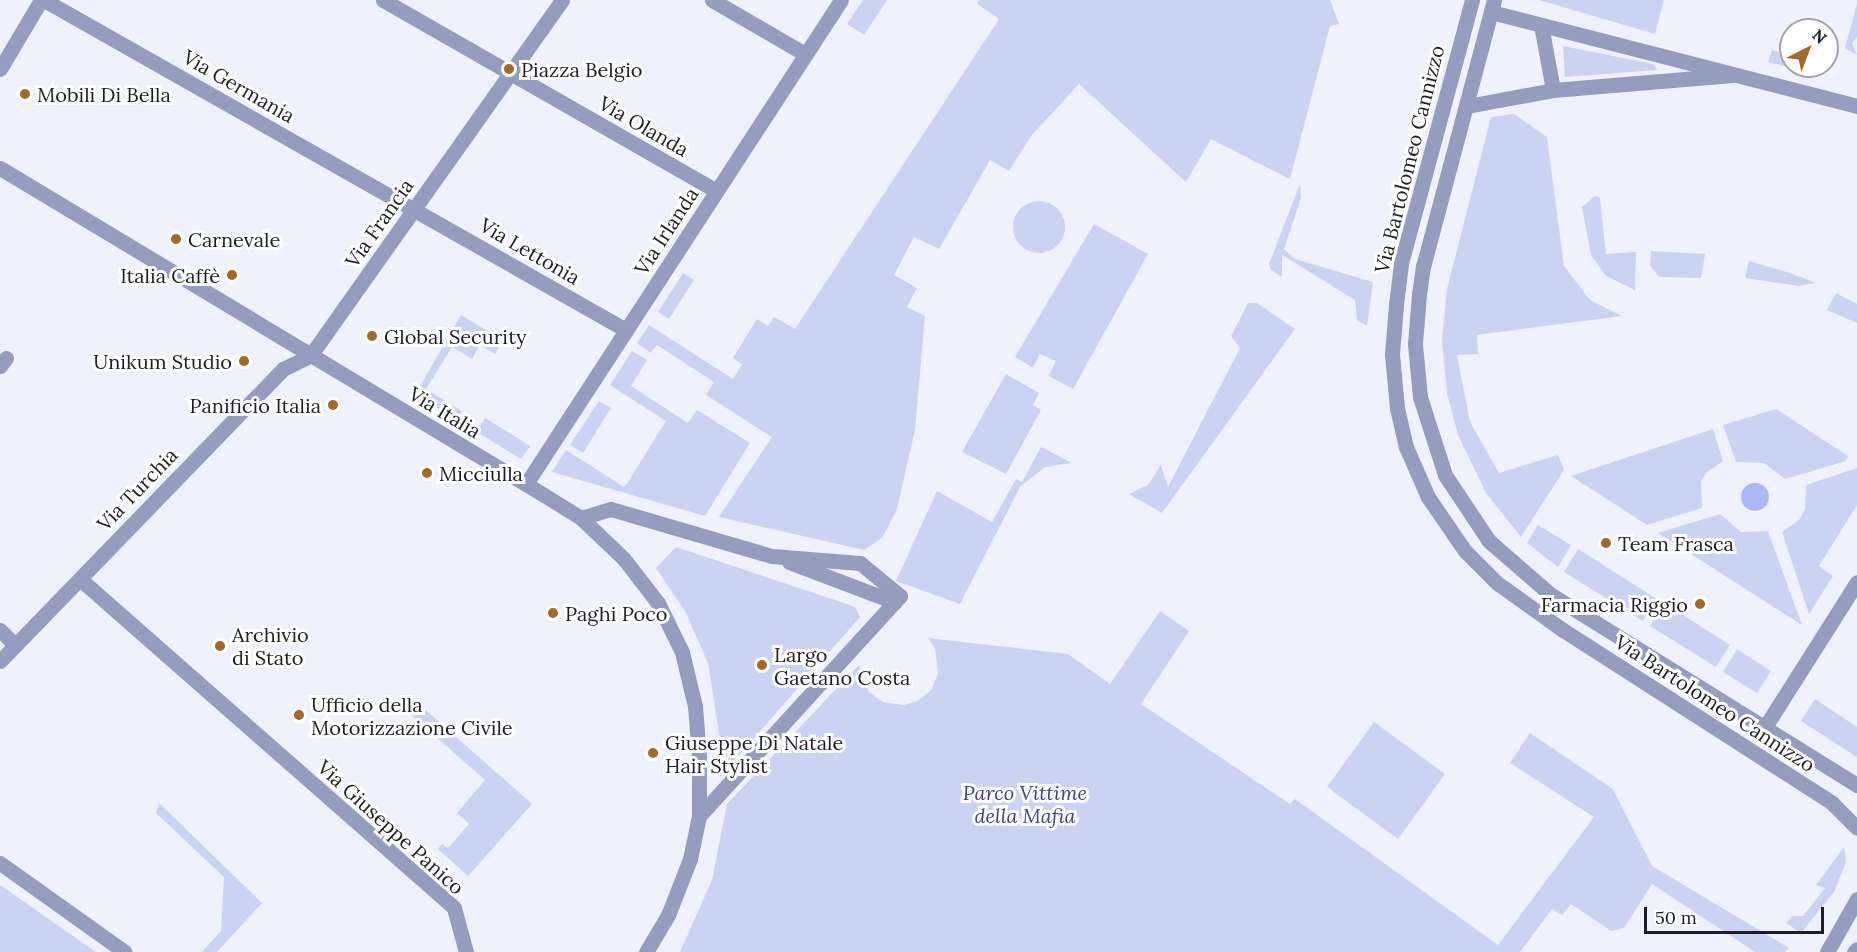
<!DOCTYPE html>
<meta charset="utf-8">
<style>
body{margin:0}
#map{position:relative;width:1857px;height:952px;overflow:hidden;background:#eff2fd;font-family:Lora,serif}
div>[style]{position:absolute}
.green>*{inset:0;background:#cbd3f3}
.round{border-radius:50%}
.water>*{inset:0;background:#abbaf7}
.minor>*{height:15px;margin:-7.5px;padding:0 7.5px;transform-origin:7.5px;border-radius:7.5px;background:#959dbf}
.dots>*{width:16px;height:16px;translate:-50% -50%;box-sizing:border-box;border:3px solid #fff;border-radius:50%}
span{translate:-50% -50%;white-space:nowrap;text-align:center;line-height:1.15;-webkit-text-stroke:6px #fff;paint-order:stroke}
.poi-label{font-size:20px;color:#1e1f26}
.left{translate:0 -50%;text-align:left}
.right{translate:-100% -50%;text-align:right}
.street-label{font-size:20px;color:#1e1f26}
.park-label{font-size:20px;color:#394299;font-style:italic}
.north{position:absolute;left:1779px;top:18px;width:60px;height:60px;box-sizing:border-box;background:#fff;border:2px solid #a5a5a8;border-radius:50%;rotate:42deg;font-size:16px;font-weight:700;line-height:24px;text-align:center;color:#1e1f26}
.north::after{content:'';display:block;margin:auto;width:21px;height:27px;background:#a36929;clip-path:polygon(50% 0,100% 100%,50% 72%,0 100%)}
.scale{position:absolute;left:1644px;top:907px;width:180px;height:27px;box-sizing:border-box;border:3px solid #1e1f26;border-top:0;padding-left:8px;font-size:18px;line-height:21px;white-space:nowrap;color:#1e1f26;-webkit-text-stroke:4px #fff;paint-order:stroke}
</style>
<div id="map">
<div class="green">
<div style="clip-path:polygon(863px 0,887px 0,864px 35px,847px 24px)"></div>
<div style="clip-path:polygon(979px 0,1330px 0,1339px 24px,1330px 26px,1290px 179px,1211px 139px,1186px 182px,1079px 84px,1031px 136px,1009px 171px,990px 160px,939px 249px,914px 237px,894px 275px,917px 288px,907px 307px,925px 316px,915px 430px,897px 509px,882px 538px,864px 550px,719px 517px,772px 437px,706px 395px,714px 382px,657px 345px,651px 353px,637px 343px,649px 325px,733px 379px,742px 364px,733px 358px,757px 319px,768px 326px,774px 317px,795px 329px,999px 19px,977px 4px)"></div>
<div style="clip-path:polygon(1539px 0,1664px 0,1655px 34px)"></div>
<div style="clip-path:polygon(1857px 4px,1857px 37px,1852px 43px,1857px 55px,1845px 48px)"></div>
<div style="clip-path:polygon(1563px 46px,1653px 64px,1657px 70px,1565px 77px)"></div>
<div style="clip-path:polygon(1772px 50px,1791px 55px,1791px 66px,1813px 66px,1812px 73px,1768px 62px)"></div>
<div style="clip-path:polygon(1514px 114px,1547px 137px,1564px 266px,1590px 300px,1622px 316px,1477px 335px,1478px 354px,1457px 355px,1470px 422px,1499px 473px,1558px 455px,1564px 470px,1521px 537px,1486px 493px,1458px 435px,1447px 393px,1442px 340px,1447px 289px,1491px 117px)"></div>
<div style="clip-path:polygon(1300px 184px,1301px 198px,1284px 249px,1295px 259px,1373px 282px,1367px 326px,1357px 320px,1355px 300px,1282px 255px,1282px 277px,1271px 270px,1269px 264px)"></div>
<div style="clip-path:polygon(1595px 196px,1600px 198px,1606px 254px,1636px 252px,1635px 290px,1606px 276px,1591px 255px,1582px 207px)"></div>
<div class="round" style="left:1013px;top:201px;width:52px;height:52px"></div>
<div style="clip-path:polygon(1094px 224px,1148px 254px,1073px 389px,1049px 376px,1056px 361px,1040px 354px,1033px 368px,1015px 357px)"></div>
<div style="clip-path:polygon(1651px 251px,1705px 254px,1701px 278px,1659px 277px,1650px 265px)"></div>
<div style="clip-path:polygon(1749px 261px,1790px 273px,1816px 283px,1799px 286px,1745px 278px)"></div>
<div style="clip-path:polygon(683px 273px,694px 280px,669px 319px,658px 312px)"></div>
<div style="clip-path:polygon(1836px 293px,1857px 304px,1857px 323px,1827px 310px)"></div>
<div style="clip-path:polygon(1248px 303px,1257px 303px,1295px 329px,1162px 513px,1129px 494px,1148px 485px,1161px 465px,1168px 487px,1240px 348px,1231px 336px)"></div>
<div style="clip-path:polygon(461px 315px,503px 340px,495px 354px,480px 345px,472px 359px,452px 347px,426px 389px,462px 411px,457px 420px,415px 395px)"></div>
<div style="clip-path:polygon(632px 351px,647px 360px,631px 386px,688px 423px,697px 410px,750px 443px,705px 516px,552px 472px,566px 450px,624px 487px,628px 482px,666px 421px,610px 385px)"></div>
<div style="clip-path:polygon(1006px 374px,1039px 393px,1033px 405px,1041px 410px,1006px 474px,962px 452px)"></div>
<div style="clip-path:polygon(599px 401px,611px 408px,583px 453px,570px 445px)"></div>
<div style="clip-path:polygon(1776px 409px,1848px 456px,1846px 461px,1785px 479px,1764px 463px,1736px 462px,1723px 425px)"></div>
<div style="clip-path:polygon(485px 418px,530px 446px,521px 459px,477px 432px)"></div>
<div style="clip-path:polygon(1713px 429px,1723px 461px,1707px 472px,1701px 481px,1702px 508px,1647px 525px,1571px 476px)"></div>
<div style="clip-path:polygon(1041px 447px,1072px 463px,1045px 467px,1020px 487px,960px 604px,896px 581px,937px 491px,992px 522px,1016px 479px,1022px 482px)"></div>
<div style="clip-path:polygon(1857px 468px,1857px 505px,1819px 566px,1833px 576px,1809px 614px,1782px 532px,1799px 520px,1805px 509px,1806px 485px)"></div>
<div style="clip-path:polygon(1720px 514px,1741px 532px,1768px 531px,1802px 625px,1658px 533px)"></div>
<div style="clip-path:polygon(1538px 525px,1571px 545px,1558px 567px,1527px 543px)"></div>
<div style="clip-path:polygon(676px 547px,841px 602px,855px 607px,860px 617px,720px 777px,720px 740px,708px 663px,685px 611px,656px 568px)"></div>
<div style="clip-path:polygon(1578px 549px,1657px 599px,1643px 621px,1564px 572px)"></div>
<div style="clip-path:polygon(1664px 603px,1730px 645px,1716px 667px,1650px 626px)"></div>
<div style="clip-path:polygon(1160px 611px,1189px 631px,1141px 704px,1290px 804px,1295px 799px,1498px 945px,1594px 817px,1510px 763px,1530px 733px,1613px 789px,1652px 866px,1789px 948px,1785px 952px,1755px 952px,1652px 884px,1624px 928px,1611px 931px,1571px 904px,1562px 915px,1552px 909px,1520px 952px,680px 952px,712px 880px,727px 804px,859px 665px,869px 692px,883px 702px,904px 705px,918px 701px,931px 690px,938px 674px,935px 649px,928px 638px,1068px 654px,1110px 684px)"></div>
<div style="clip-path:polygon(1737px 649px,1771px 671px,1757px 693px,1723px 672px)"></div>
<div style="clip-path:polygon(1815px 699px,1857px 727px,1857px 757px,1801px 721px)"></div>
<div style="clip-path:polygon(420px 705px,532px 804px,468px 876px,438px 849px,442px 844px,448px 848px,469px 824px,457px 813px,485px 780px,411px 715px)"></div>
<div style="clip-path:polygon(1374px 722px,1445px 774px,1398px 839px,1327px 787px)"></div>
<div style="clip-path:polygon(159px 803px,262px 903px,217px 952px,202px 952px,221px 931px,224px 877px,156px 813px)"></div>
<div style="clip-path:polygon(1844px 847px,1846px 862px,1834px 892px,1801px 933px,1786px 923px,1792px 916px,1803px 916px,1825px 888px,1816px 885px)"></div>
<div style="clip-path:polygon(0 885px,96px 952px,0 952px)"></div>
</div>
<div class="water">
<div class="round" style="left:1741px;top:483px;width:28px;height:28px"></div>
</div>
<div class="minor">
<div style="left:44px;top:0;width:669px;rotate:29.55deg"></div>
<div style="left:383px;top:0;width:384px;rotate:29.8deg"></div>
<div style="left:712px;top:0;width:108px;rotate:30.1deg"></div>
<div style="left:1472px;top:0;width:273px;rotate:105.1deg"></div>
<div style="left:1401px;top:264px;width:41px;rotate:97deg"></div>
<div style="left:1396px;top:305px;width:49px;rotate:94.7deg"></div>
<div style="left:1392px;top:354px;width:54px;rotate:84.7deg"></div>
<div style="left:1397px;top:408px;width:40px;rotate:77deg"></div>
<div style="left:1406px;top:447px;width:55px;rotate:66.3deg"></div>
<div style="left:1428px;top:497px;width:65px;rotate:55.6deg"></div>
<div style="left:1465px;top:551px;width:45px;rotate:45deg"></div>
<div style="left:1497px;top:583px;width:81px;rotate:35.5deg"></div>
<div style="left:1563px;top:630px;width:320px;rotate:32.7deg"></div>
<div style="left:1832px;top:803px;width:35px;rotate:45deg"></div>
<div style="left:1494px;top:0;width:275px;rotate:104.9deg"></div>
<div style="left:1423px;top:266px;width:28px;rotate:98deg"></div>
<div style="left:1419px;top:294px;width:50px;rotate:94.6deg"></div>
<div style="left:1415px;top:344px;width:53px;rotate:84.6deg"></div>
<div style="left:1420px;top:397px;width:82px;rotate:72.2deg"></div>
<div style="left:1445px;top:475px;width:79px;rotate:56.3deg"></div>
<div style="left:1489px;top:541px;width:81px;rotate:41deg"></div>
<div style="left:1550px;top:594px;width:362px;rotate:31.9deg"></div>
<div style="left:1491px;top:12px;width:378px;rotate:14.4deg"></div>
<div style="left:1541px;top:25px;width:66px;rotate:79.5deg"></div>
<div style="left:0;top:69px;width:80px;rotate:-59.3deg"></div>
<div style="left:1467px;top:106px;width:87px;rotate:-10.5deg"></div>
<div style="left:1553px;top:90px;width:180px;rotate:-4.8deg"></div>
<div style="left:0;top:168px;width:635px;rotate:31.01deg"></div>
<div style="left:544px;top:495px;width:44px;rotate:31.9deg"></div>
<div style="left:581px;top:518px;width:59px;rotate:43.6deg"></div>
<div style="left:624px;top:559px;width:56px;rotate:52.3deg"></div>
<div style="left:658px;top:603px;width:55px;rotate:63.9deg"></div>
<div style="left:682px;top:652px;width:56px;rotate:76.5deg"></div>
<div style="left:695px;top:706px;width:51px;rotate:85.5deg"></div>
<div style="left:699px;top:757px;width:59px;rotate:90deg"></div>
<div style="left:699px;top:816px;width:44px;rotate:101.8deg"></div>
<div style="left:690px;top:859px;width:60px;rotate:111.4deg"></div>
<div style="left:668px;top:915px;width:43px;rotate:120.7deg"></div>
<div style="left:310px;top:356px;width:436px;rotate:-54.7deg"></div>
<div style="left:0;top:366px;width:10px;rotate:-53deg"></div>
<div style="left:526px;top:484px;width:577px;rotate:-56.94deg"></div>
<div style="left:581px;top:518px;width:31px;rotate:-17deg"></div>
<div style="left:611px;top:509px;width:168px;rotate:16.3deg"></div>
<div style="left:772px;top:556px;width:88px;rotate:4.5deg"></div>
<div style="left:860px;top:563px;width:52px;rotate:39.5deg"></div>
<div style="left:900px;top:596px;width:298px;rotate:132.4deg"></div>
<div style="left:789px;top:562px;width:113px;rotate:20.7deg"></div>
<div style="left:80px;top:579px;width:498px;rotate:41.3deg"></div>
<div style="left:454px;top:908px;width:46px;rotate:74.7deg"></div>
<div style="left:0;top:630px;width:21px;rotate:45deg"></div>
<div style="left:0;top:661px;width:407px;rotate:-45.9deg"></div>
<div style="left:283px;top:369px;width:30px;rotate:-26deg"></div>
<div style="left:1763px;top:730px;width:175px;rotate:-57.6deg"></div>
<div style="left:0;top:863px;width:153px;rotate:35.5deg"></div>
<div style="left:1827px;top:952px;width:61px;rotate:-60.5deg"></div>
<div style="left:1854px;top:952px;width:4px;rotate:-45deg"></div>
</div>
<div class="dots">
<div style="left:509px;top:69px;background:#a36929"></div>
<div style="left:25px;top:94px;background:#a36929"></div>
<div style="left:176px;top:239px;background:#a36929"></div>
<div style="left:232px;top:275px;background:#a36929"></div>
<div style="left:372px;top:336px;background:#a36929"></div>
<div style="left:244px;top:361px;background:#a36929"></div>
<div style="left:333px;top:405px;background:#a36929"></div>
<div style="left:427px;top:473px;background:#a36929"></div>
<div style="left:1606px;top:543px;background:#a36929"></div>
<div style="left:1700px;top:604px;background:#a36929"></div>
<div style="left:553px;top:613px;background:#a36929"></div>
<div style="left:220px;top:646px;background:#a36929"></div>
<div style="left:762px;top:665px;background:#a36929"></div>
<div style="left:299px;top:715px;background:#a36929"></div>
<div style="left:653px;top:753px;background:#a36929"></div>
</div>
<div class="poi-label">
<span class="left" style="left:521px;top:69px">Piazza Belgio</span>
<span class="left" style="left:37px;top:94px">Mobili Di Bella</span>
<span class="left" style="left:188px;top:239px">Carnevale</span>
<span class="right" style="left:220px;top:275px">Italia Caffè</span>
<span class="left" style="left:384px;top:336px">Global Security</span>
<span class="right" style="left:232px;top:361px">Unikum Studio</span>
<span class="right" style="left:321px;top:405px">Panificio Italia</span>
<span class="left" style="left:439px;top:473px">Micciulla</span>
<span class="left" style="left:1618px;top:543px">Team Frasca</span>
<span class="right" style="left:1688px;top:604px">Farmacia Riggio</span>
<span class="left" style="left:565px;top:613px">Paghi Poco</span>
<span class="left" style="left:232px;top:646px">Archivio<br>di Stato</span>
<span class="left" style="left:774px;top:666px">Largo<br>Gaetano Costa</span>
<span class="left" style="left:311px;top:716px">Ufficio della<br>Motorizzazione Civile</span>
<span class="left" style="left:665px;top:754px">Giuseppe Di Natale<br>Hair Stylist</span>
</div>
<div class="street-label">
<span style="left:239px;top:86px;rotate:30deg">Via Germania</span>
<span style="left:644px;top:126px;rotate:30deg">Via Olanda</span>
<span style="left:1409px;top:159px;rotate:-76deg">Via Bartolomeo Cannizzo</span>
<span style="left:379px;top:223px;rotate:-55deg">Via Francia</span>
<span style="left:666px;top:231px;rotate:-57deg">Via Irlanda</span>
<span style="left:530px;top:251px;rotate:30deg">Via Lettonia</span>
<span style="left:445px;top:412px;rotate:31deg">Via Italia</span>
<span style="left:137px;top:489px;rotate:-46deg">Via Turchia</span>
<span style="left:1715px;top:703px;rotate:33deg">Via Bartolomeo Cannizzo</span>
<span style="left:391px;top:827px;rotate:42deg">Via Giuseppe Panico</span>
</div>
<div class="park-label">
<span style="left:1025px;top:804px">Parco Vittime<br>della Mafia</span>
</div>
<div class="north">N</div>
<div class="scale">50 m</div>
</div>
